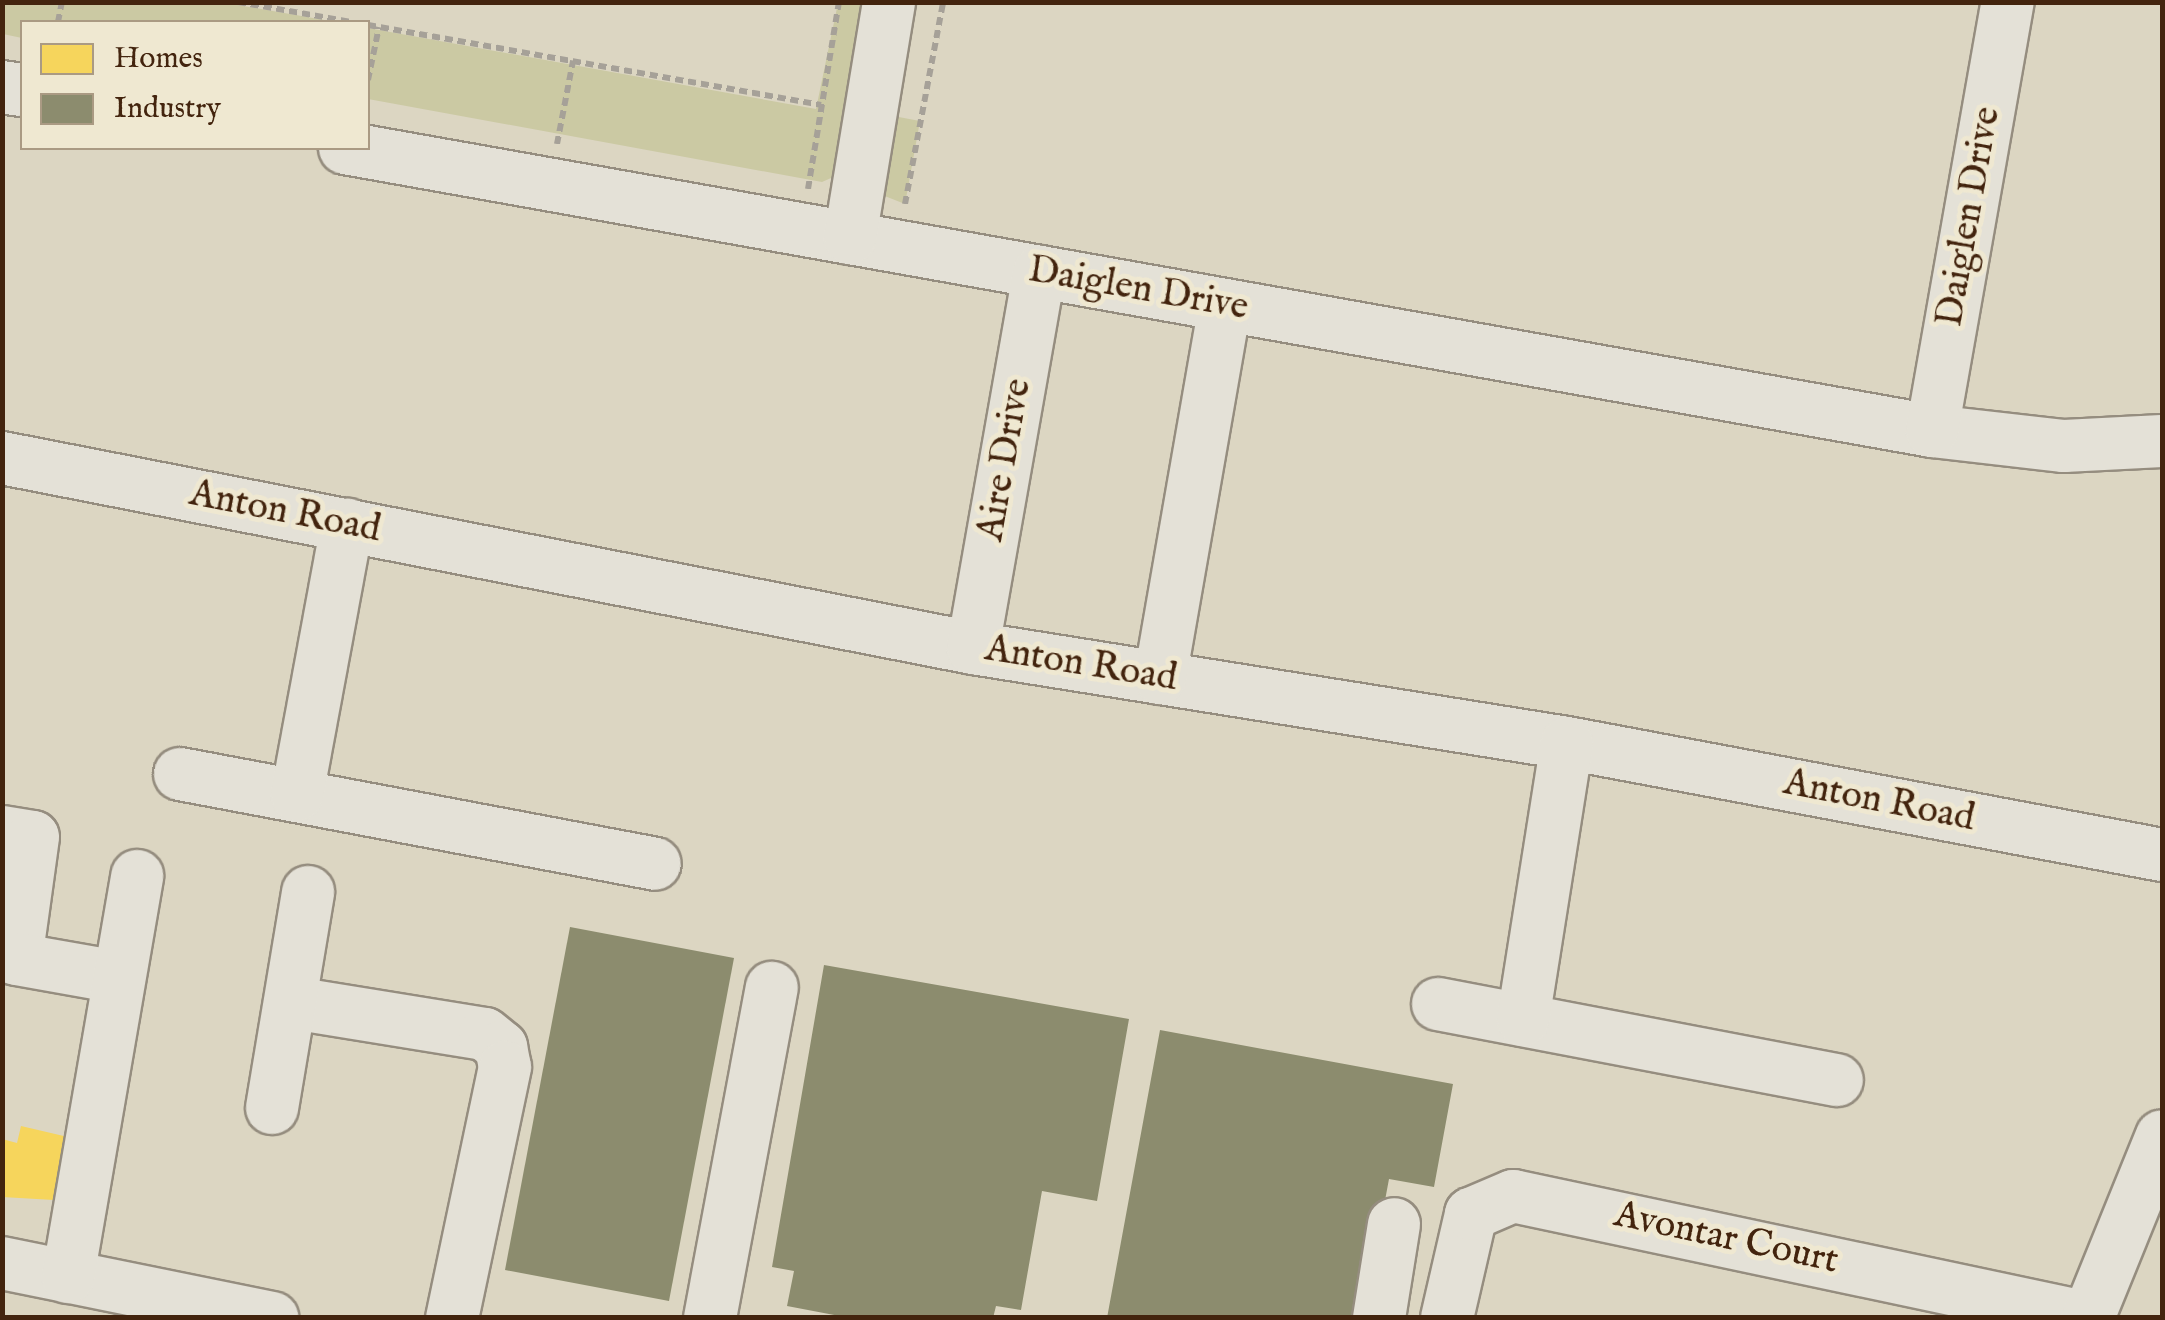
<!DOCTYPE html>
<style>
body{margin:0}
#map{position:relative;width:2165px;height:1320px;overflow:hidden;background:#dcd6c2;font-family:"IM FELL English",serif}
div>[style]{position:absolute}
.green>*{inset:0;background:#cbc9a3}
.homes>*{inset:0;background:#f6d55c}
.industry>*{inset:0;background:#8c8c6e}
.path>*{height:6px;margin-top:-3px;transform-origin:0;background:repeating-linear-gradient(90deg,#a6a198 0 8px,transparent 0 13px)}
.roads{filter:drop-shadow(2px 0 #958d7f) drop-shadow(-2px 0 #958d7f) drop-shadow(0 2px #958d7f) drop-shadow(0 -2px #958d7f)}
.minor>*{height:52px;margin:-26px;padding:0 26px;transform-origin:26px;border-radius:26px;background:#e4e1d7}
span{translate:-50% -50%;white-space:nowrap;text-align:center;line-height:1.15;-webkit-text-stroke:10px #efe8d1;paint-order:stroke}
.street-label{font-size:38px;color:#43240e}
.frame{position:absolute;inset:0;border:5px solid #43240e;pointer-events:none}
.legend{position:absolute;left:20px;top:20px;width:350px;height:130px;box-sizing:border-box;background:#efe8d1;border:2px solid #aa9a83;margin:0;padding:12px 18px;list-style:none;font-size:30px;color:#43240e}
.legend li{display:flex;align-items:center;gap:20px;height:50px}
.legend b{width:50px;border:2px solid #aa9a83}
</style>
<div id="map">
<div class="green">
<div style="clip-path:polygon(2px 3px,226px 3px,336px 22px,22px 22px,22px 38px,3px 34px)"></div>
<div style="clip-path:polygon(838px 3px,878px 3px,847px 171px,822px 182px,368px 99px,368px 28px,816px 109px)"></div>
<div style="clip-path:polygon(888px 115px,920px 121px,905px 204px,872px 191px)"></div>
</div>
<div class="homes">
<div style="clip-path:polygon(21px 1126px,68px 1137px,54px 1200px,2px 1197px,2px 1139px,17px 1143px)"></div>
</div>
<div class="industry">
<div style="clip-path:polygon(570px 927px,734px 958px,669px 1301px,505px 1270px)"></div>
<div style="clip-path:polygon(824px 965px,1129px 1019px,1097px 1201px,1042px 1191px,1021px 1310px,996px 1306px,993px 1318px,850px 1318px,787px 1306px,794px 1271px,772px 1267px)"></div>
<div style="clip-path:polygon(1160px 1030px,1453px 1084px,1434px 1187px,1389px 1179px,1363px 1318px,1107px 1318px)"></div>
</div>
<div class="path">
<div style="left:238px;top:2px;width:116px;rotate:10deg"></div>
<div style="left:58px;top:22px;width:20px;rotate:-79deg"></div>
<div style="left:368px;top:25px;width:460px;rotate:10deg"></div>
<div style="left:368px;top:80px;width:54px;rotate:-78.3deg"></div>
<div style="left:557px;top:144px;width:85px;rotate:-79.1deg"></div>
<div style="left:808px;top:189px;width:190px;rotate:-80.6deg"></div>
<div style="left:905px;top:204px;width:206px;rotate:-79.3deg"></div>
</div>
<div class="roads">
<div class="minor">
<div style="left:2px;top:87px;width:20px;rotate:9deg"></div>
<div style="left:345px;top:148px;width:1612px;rotate:10.11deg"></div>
<div style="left:1932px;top:431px;width:133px;rotate:6.5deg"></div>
<div style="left:2064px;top:446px;width:98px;rotate:-2.9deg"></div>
<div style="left:850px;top:238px;width:239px;rotate:-80.6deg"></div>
<div style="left:1932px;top:431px;width:436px;rotate:-80deg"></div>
<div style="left:2px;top:458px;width:989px;rotate:11.07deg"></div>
<div style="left:973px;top:648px;width:602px;rotate:9.09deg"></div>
<div style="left:1567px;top:743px;width:605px;rotate:10.66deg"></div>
<div style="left:973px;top:648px;width:382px;rotate:-80deg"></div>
<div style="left:1160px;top:678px;width:378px;rotate:-80.1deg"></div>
<div style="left:180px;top:774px;width:483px;rotate:10.7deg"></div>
<div style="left:297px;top:795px;width:275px;rotate:-79.5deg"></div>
<div style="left:2px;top:832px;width:31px;rotate:9deg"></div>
<div style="left:33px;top:837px;width:123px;rotate:97.9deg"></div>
<div style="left:16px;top:959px;width:104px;rotate:10deg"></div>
<div style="left:293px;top:1003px;width:194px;rotate:9.2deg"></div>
<div style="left:485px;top:1034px;width:21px;rotate:39deg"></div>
<div style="left:501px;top:1047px;width:20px;rotate:79deg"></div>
<div style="left:505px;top:1067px;width:257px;rotate:101.9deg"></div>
<div style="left:1438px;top:1004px;width:406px;rotate:10.8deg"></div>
<div style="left:1523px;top:1020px;width:280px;rotate:-81deg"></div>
<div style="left:272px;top:1108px;width:219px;rotate:-80.5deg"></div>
<div style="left:2px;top:1263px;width:276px;rotate:11.5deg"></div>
<div style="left:68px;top:1277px;width:407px;rotate:-80.2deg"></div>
<div style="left:710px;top:1318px;width:336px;rotate:-79.4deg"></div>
<div style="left:1379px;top:1318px;width:95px;rotate:-80.9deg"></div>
<div style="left:1447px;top:1318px;width:107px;rotate:-77deg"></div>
<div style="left:1471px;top:1214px;width:46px;rotate:-23.2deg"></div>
<div style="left:1513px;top:1196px;width:588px;rotate:11.98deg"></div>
<div style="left:2088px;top:1318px;width:196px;rotate:-67.9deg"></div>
</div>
</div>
<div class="street-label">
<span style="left:1970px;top:217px;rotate:-80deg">Daiglen Drive</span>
<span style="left:1138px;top:290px;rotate:10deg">Daiglen Drive</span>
<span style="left:1006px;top:460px;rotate:-80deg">Aire Drive</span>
<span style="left:285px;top:513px;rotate:11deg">Anton Road</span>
<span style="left:1081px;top:665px;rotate:9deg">Anton Road</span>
<span style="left:1879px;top:802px;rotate:11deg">Anton Road</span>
<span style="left:1726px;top:1239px;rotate:12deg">Avontar Court</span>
</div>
<div class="frame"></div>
<ul class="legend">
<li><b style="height:28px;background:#f6d55c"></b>Homes</li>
<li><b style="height:28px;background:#8c8c6e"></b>Industry</li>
</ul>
</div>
